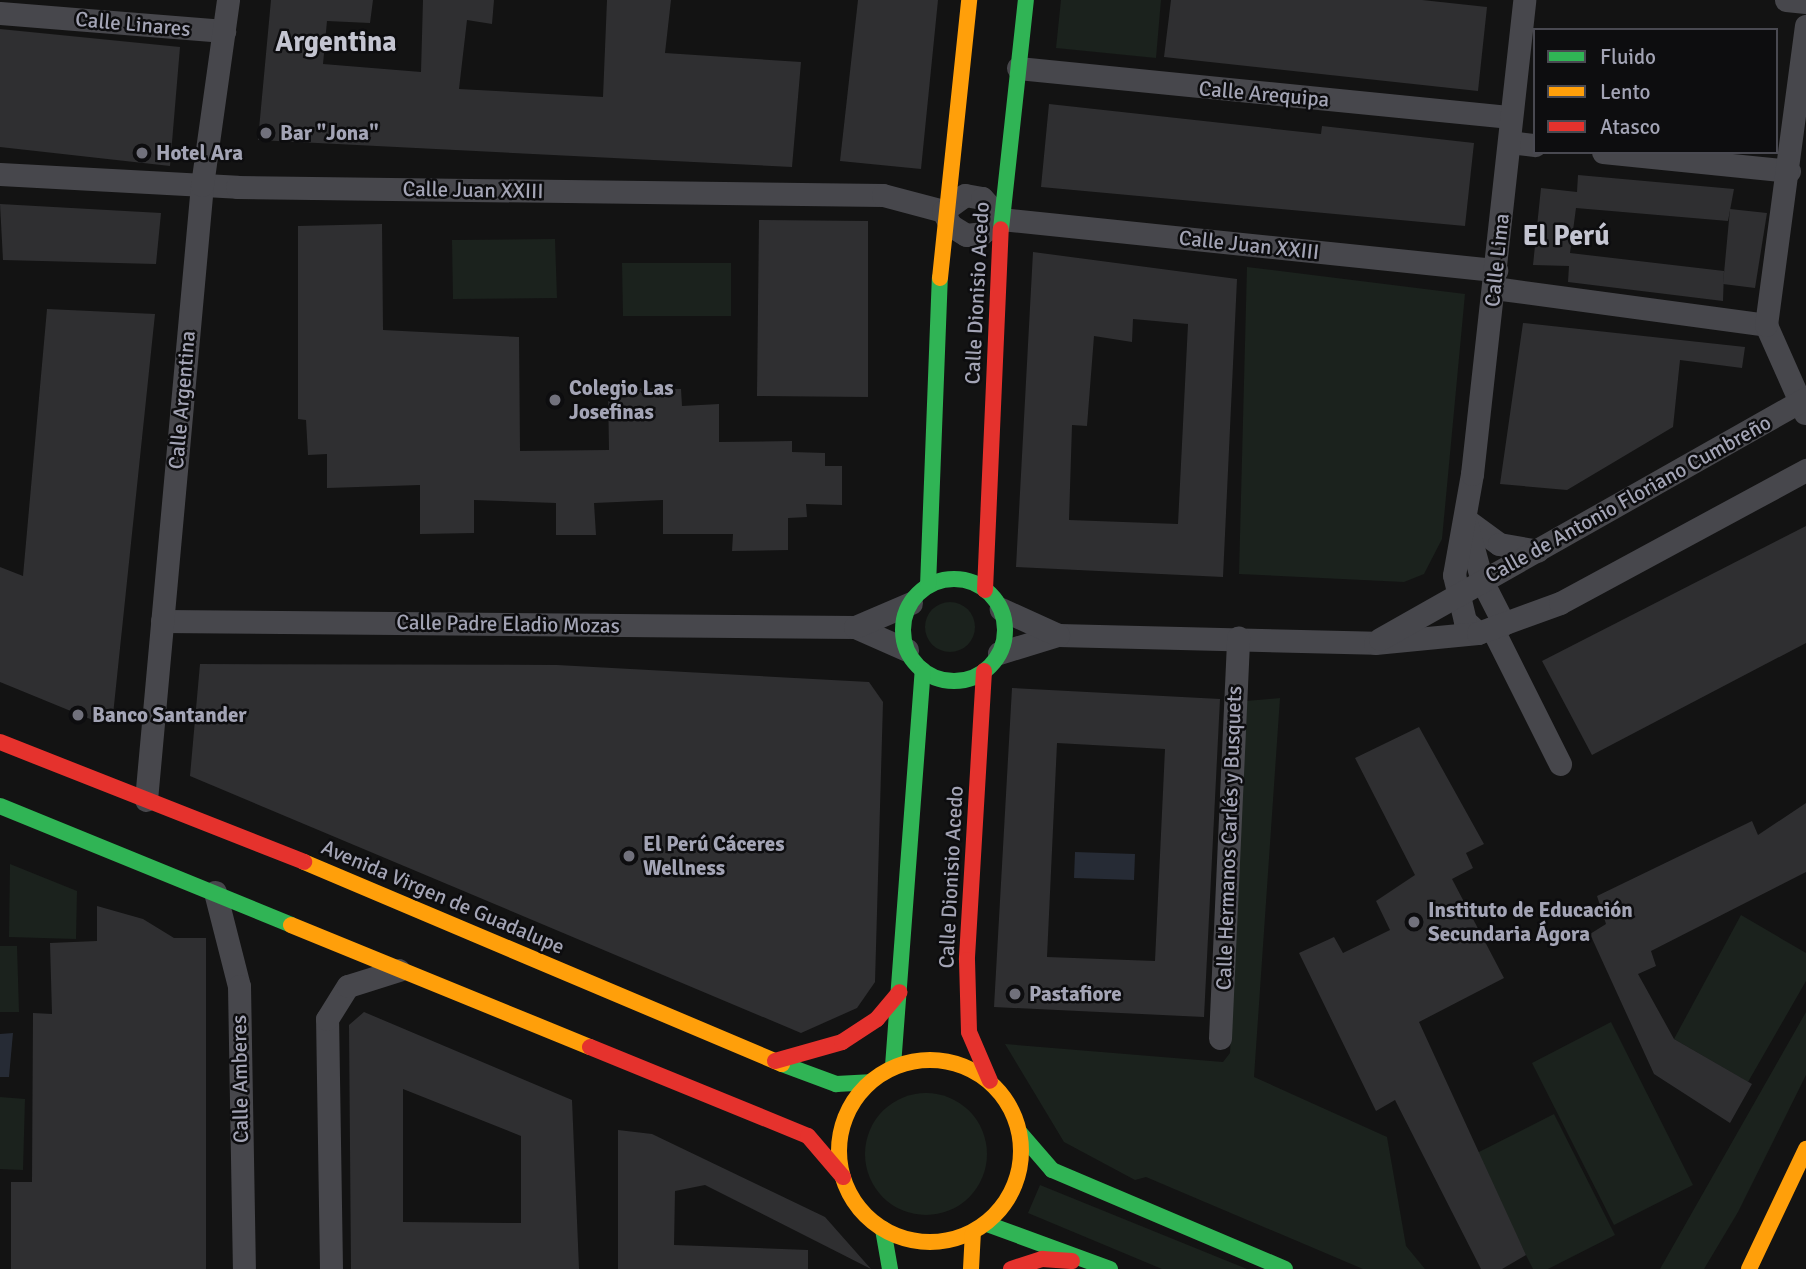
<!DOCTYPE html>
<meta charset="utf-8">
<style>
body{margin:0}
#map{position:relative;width:1806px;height:1269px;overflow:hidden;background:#131313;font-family:Signika,sans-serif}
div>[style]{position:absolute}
.green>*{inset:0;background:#1b221d}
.round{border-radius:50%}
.water>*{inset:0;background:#262b35}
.building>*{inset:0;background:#2f2f31}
.street>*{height:23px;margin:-11.5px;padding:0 11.5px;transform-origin:11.5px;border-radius:11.5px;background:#47474c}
.fast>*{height:16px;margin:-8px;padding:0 8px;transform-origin:8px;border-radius:8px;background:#30b455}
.fast>.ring{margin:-8px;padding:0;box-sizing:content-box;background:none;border:16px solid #30b455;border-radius:50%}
.slow>*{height:16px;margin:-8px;padding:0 8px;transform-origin:8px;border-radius:8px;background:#ff9f0a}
.slow>.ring{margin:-8px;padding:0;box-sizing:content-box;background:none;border:16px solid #ff9f0a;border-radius:50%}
.jam>*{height:16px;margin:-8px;padding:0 8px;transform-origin:8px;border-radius:8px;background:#e5322d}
.dots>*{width:19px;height:19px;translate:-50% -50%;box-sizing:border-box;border:4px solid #0d0d0f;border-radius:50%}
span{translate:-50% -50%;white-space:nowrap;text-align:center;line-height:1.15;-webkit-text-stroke:5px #0d0d0f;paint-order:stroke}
.street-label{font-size:21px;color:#a3a4b5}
.poi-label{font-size:21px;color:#a3a4b5;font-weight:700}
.left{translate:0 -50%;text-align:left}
.district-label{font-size:28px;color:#c4c5d1;font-weight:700}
.legend{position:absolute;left:1533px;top:28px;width:245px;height:126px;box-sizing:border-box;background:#0d0d0f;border:2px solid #494951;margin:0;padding:9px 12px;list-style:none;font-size:21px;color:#a3a4b5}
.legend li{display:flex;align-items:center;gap:14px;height:35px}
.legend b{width:35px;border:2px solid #494951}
</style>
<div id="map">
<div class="green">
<div style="clip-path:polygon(1061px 0,1161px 0,1156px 58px,1056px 48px)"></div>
<div style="clip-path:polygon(555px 239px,557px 298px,453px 299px,452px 240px)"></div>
<div style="clip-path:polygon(622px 263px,731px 263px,731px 316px,623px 316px)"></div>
<div style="clip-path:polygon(1247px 267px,1465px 294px,1442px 539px,1424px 574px,1404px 582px,1239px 574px)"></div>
<div class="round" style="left:925px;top:602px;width:50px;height:50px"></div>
<div style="clip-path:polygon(1280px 698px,1254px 1077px,1387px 1137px,1406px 1246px,1425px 1269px,1363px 1269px,1146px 1177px,1135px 1180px,1064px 1142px,1005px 1044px,1223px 1062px,1230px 1053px,1246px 701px)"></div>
<div style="clip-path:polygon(10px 864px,77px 891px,76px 939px,9px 937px)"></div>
<div style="clip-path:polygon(1741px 915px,1806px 953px,1806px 981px,1748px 1082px,1674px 1039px)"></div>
<div style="clip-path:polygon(0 946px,17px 946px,19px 1012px,0 1012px)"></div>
<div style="clip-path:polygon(1806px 1012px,1806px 1075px,1738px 1212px,1704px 1269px,1660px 1269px)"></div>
<div style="clip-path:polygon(1611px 1022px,1693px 1185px,1614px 1225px,1532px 1063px)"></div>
<div class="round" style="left:865px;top:1093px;width:122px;height:122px"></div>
<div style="clip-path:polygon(0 1097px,25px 1099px,23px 1170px,0 1169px)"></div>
<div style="clip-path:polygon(1554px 1114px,1615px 1235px,1548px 1269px,1533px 1269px,1475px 1154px)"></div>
<div style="clip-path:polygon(1040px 1185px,1247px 1269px,1162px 1269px,1028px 1213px)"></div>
</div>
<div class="water">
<div style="clip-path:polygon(1075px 852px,1135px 854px,1134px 880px,1074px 878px)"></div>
<div style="clip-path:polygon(13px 1033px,9px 1077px,0 1077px,0 1034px)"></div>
</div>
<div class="building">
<div style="clip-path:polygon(271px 0,373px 0,370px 23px,327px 21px,323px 64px,421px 72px,423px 0,494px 0,492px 24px,467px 20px,459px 89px,603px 97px,607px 0,671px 0,665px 53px,801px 62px,792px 167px,258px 140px)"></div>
<div style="clip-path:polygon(858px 0,938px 0,921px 169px,840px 161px)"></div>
<div style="clip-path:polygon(1171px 0,1422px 0,1487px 7px,1478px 91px,1164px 57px)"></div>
<div style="clip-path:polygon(0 29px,180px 47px,170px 166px,0 147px)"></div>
<div style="clip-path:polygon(1049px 104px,1321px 134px,1322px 126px,1474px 143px,1465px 226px,1041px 187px)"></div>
<div style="clip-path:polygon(1578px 175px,1734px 189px,1728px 221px,1576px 208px,1570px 253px,1724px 271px,1723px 301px,1568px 282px,1569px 266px,1533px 265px,1541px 188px,1577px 192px)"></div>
<div style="clip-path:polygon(0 204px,161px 213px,156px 264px,3px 260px)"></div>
<div style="clip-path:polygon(1730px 209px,1767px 213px,1755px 288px,1723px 284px)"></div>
<div style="clip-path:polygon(759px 220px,868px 221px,868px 397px,757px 396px)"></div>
<div style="clip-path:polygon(382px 224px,383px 330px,519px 337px,520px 451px,609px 450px,608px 388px,681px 389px,682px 406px,719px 404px,719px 442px,792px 441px,792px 452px,825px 453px,825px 466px,842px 466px,842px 505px,806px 504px,807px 517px,788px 518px,788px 550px,732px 551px,733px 534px,663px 534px,663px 500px,594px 503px,596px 535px,556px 535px,556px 503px,474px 500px,474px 533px,420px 534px,420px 485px,327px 488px,327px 454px,308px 455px,306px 420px,298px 419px,298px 226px)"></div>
<div style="clip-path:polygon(evenodd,1033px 252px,1237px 279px,1223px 577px,1016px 567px,1033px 252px,1133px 319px,1188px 324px,1178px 524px,1069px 520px,1072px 425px,1087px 426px,1094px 336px,1132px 342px,1133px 319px)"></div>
<div style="clip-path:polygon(47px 309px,155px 314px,113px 715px,100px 723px,0 682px,0 567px,23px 576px)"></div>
<div style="clip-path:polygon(1523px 323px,1745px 347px,1742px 368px,1680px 360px,1673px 427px,1567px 490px,1500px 484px)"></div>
<div style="clip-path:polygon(1806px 526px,1806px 643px,1592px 755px,1542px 661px)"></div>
<div style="clip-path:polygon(200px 664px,557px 665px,869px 682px,883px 702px,875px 982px,857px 1008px,801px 1033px,190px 776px)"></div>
<div style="clip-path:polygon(evenodd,1012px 688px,1220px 699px,1204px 1017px,994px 1007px,1012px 688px,1057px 743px,1165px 749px,1155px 961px,1047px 957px,1057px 743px)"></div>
<div style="clip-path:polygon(1419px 727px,1484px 844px,1466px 853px,1473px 868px,1452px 879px,1504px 978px,1419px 1022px,1526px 1255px,1502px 1269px,1481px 1269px,1395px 1100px,1376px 1111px,1299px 953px,1334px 937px,1343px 953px,1390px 930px,1376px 901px,1415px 875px,1355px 758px)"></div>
<div style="clip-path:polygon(1806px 803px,1806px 872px,1651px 951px,1656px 966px,1638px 974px,1674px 1039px,1752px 1084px,1730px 1123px,1654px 1074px,1590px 934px,1606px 924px,1597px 896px,1752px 821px,1758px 835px)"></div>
<div style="clip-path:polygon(97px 906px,143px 919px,174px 938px,206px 938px,206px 1269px,11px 1269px,11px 1182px,32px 1182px,33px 1013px,52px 1014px,50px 943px,97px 941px)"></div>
<div style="clip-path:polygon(evenodd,364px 1012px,572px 1100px,579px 1269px,351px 1269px,349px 1025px,364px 1012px,403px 1089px,521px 1136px,521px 1223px,403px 1222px,403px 1089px)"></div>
<div style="clip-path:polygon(618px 1130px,652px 1134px,825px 1217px,871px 1269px,705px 1185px,675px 1191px,674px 1245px,808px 1250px,808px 1269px,618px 1269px)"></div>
</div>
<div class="street">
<div style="left:1786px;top:0;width:20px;rotate:6deg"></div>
<div style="left:0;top:13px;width:225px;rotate:4.6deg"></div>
<div style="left:1018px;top:68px;width:495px;rotate:5.7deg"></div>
<div style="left:1509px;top:142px;width:26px;rotate:7deg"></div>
<div style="left:1603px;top:152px;width:187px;rotate:5.8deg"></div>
<div style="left:0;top:174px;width:237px;rotate:3.1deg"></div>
<div style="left:237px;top:187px;width:646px;rotate:0.71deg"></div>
<div style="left:883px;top:195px;width:62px;rotate:14.9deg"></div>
<div style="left:943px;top:211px;width:16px;rotate:63deg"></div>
<div style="left:950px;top:225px;width:19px;rotate:32deg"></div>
<div style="left:966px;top:235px;width:16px;rotate:-7deg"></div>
<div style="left:982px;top:233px;width:24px;rotate:-36deg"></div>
<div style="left:943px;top:211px;width:27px;rotate:-36deg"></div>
<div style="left:965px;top:195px;width:17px;rotate:10deg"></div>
<div style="left:982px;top:198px;width:28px;rotate:48deg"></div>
<div style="left:1001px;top:219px;width:498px;rotate:5.9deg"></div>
<div style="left:1494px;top:288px;width:275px;rotate:7.7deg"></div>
<div style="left:1805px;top:413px;width:96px;rotate:-113.9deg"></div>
<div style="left:1766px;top:325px;width:302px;rotate:-82.4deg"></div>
<div style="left:1465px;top:519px;width:42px;rotate:36.3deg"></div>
<div style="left:1499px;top:544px;width:39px;rotate:10deg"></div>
<div style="left:1466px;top:522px;width:61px;rotate:74.8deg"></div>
<div style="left:1482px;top:581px;width:48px;rotate:62.9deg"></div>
<div style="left:162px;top:621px;width:693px;rotate:0.5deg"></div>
<div style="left:855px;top:627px;width:57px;rotate:23.9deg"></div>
<div style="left:855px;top:627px;width:61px;rotate:-23.2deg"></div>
<div style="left:1492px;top:628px;width:152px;rotate:63.4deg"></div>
<div style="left:1478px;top:633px;width:18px;rotate:-137deg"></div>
<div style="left:1465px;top:621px;width:47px;rotate:-103.4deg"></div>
<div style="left:1454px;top:575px;width:103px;rotate:-79.9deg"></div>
<div style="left:1472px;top:474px;width:477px;rotate:-83.7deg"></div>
<div style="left:1058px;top:635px;width:317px;rotate:1.4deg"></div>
<div style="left:1375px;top:643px;width:103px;rotate:-5.5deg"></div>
<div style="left:1478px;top:633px;width:87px;rotate:-20.1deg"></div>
<div style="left:1560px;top:603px;width:280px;rotate:-28.4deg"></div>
<div style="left:1380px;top:639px;width:489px;rotate:-29.5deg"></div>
<div style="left:999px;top:653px;width:62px;rotate:-17deg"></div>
<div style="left:1058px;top:635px;width:63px;rotate:-155.5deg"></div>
<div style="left:146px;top:800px;width:618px;rotate:-84.8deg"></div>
<div style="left:202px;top:185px;width:187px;rotate:-82deg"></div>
<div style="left:215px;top:892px;width:97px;rotate:75.7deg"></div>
<div style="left:239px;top:986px;width:283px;rotate:89deg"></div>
<div style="left:1220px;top:1038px;width:401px;rotate:-87.4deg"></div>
<div style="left:331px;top:1269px;width:250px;rotate:-90.9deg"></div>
<div style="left:327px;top:1019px;width:39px;rotate:-58deg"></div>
<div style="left:348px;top:986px;width:53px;rotate:-17.4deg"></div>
</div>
<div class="fast">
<div style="left:1001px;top:229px;width:230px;rotate:-83.8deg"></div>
<div class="ring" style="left:903px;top:579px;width:86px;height:86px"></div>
<div style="left:928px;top:586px;width:308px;rotate:-87.8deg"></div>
<div style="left:0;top:806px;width:314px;rotate:22.2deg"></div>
<div style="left:782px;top:1064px;width:58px;rotate:20.3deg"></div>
<div style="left:836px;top:1084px;width:33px;rotate:-3deg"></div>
<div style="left:893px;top:1066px;width:397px;rotate:-85.7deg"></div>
<div style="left:1020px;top:1133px;width:49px;rotate:49.1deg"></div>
<div style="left:1052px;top:1170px;width:253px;rotate:23deg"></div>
<div style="left:987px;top:1224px;width:131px;rotate:20.1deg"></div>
<div style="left:883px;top:1229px;width:41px;rotate:80.1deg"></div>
</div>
<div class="slow">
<div style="left:940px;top:278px;width:280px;rotate:-84deg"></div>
<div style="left:304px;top:862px;width:519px;rotate:22.91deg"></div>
<div style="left:291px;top:925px;width:323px;rotate:22.2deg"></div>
<div class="ring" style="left:839px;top:1060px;width:166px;height:166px"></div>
<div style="left:971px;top:1269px;width:36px;rotate:-87deg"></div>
<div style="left:1749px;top:1269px;width:133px;rotate:-64.6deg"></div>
</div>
<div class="jam">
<div style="left:985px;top:590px;width:361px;rotate:-87.5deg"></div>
<div style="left:984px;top:671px;width:289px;rotate:93.4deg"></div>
<div style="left:967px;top:960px;width:72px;rotate:88.4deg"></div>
<div style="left:969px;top:1032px;width:53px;rotate:66.8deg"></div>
<div style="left:0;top:742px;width:327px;rotate:21.5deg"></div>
<div style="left:590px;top:1047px;width:235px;rotate:22.2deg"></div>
<div style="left:808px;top:1136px;width:54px;rotate:49.5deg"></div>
<div style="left:775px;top:1061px;width:70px;rotate:-15.8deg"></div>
<div style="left:842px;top:1042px;width:42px;rotate:-33.3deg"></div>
<div style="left:877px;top:1019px;width:35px;rotate:-50deg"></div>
<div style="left:1011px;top:1269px;width:33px;rotate:-18deg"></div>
<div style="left:1042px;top:1259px;width:30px;rotate:4deg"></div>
</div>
<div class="dots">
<div style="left:266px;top:133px;background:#71717c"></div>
<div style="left:142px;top:153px;background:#71717c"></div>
<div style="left:555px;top:400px;background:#71717c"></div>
<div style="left:78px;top:715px;background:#71717c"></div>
<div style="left:629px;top:856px;background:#71717c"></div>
<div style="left:1414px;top:922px;background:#71717c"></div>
<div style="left:1015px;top:994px;background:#71717c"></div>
</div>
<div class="street-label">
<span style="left:133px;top:24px;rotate:5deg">Calle Linares</span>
<span style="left:1264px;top:94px;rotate:5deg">Calle Arequipa</span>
<span style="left:473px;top:190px;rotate:1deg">Calle Juan XXIII</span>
<span style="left:1249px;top:245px;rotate:6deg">Calle Juan XXIII</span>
<span style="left:1497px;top:260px;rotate:-84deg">Calle Lima</span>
<span style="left:977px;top:293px;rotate:-87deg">Calle Dionisio Acedo</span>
<span style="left:182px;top:400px;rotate:-85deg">Calle Argentina</span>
<span style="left:1628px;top:499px;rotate:-29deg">Calle de Antonio Floriano Cumbreño</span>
<span style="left:508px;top:624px;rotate:1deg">Calle Padre Eladio Mozas</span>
<span style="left:1229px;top:838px;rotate:-88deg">Calle Hermanos Carlés y Busquets</span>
<span style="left:951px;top:877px;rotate:-87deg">Calle Dionisio Acedo</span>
<span style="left:443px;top:897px;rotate:23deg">Avenida Virgen de Guadalupe</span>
<span style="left:240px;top:1079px;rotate:-91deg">Calle Amberes</span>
</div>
<div class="poi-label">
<span class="left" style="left:280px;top:133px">Bar "Jona"</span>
<span class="left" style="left:156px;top:153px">Hotel Ara</span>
<span class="left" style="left:569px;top:400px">Colegio Las<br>Josefinas</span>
<span class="left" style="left:92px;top:715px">Banco Santander</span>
<span class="left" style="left:643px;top:856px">El Perú Cáceres<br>Wellness</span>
<span class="left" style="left:1428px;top:922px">Instituto de Educación<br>Secundaria Ágora</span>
<span class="left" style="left:1029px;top:994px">Pastafiore</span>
</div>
<div class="district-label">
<span style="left:336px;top:42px">Argentina</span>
<span style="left:1566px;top:236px">El Perú</span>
</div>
<ul class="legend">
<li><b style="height:9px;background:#30b455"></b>Fluido</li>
<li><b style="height:9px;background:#ff9f0a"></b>Lento</li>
<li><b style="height:9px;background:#e5322d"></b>Atasco</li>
</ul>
</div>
